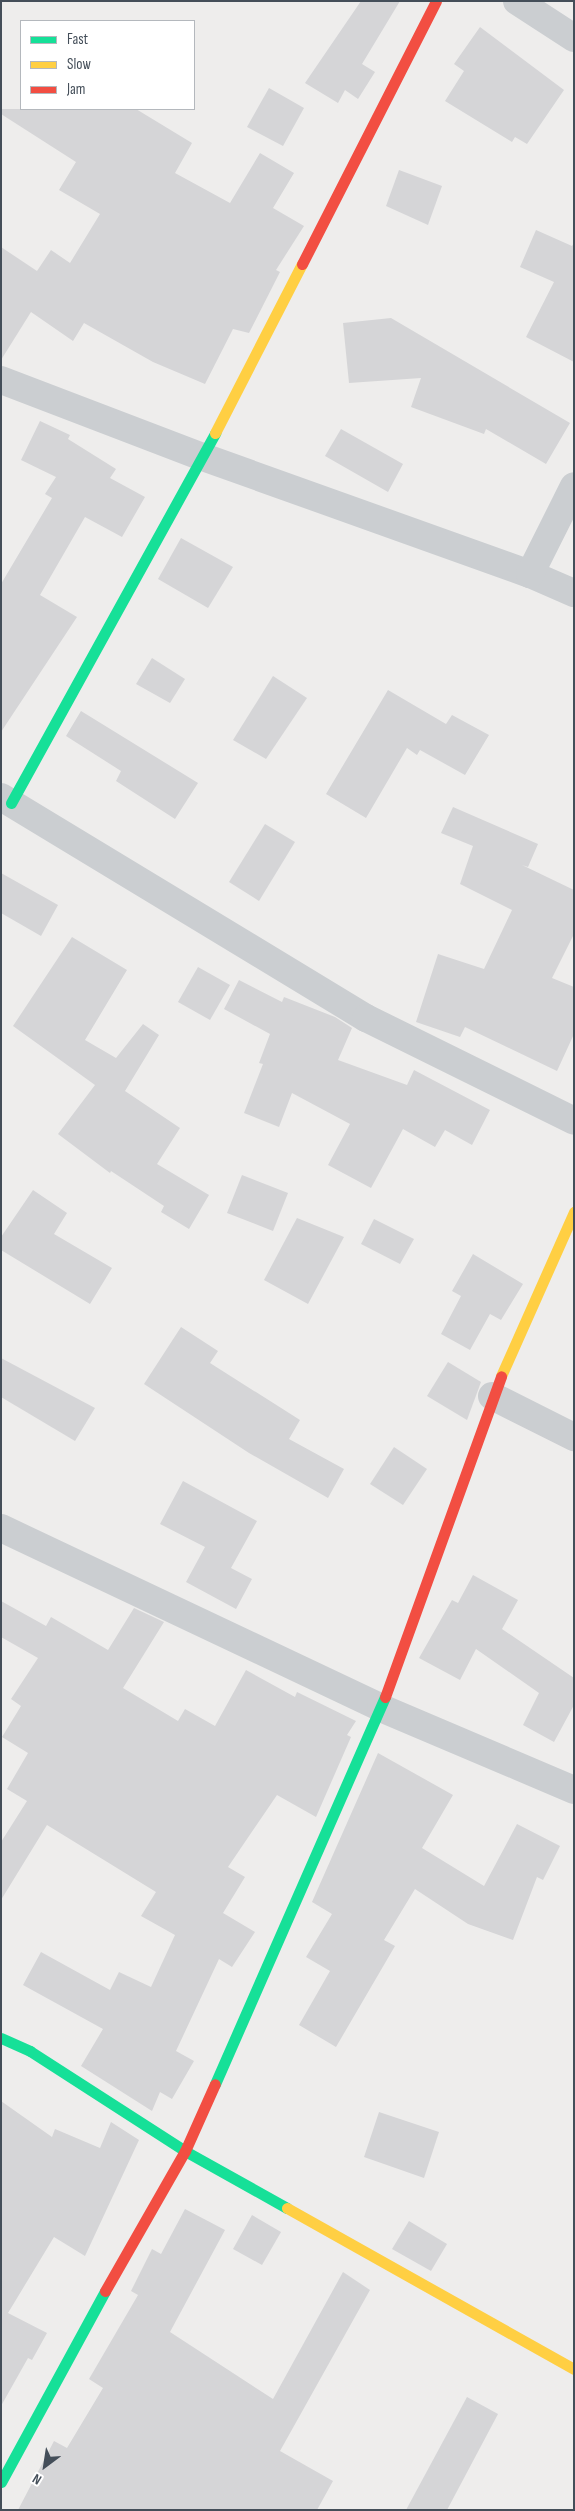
<!DOCTYPE html>
<style>
body{margin:0}
#map{position:relative;width:575px;height:2511px;overflow:hidden;background:#eeedec;font-family:"Sofia Sans Condensed",sans-serif}
div>[style]{position:absolute}
.building>*{inset:0;background:#d5d5d7}
.street>*{height:28px;margin:-14px;padding:0 14px;transform-origin:14px;border-radius:14px;background:#cbced1}
.fast>*{height:11px;margin:-5.5px;padding:0 5.5px;transform-origin:5.5px;border-radius:5.5px;background:#16e098}
.slow>*{height:11px;margin:-5.5px;padding:0 5.5px;transform-origin:5.5px;border-radius:5.5px;background:#ffcf43}
.jam>*{height:11px;margin:-5.5px;padding:0 5.5px;transform-origin:5.5px;border-radius:5.5px;background:#f24e42}
span{translate:-50% -50%;white-space:nowrap;text-align:center;line-height:1.15;-webkit-text-stroke:4px #fff;paint-order:stroke}
.frame{position:absolute;inset:0;border:2px solid #444e59;pointer-events:none}
.legend{position:absolute;left:20px;top:20px;width:175px;height:90px;box-sizing:border-box;background:#fff;border:1px solid #b4b8bd;margin:0;padding:6px 9px;list-style:none;font-size:15px;color:#444e59}
.legend li{display:flex;align-items:center;gap:10px;height:25px}
.legend b{width:25px;border:1px solid #b4b8bd}
.north{position:absolute;left:20px;top:2441px;width:50px;height:50px;-webkit-text-stroke:4px #fff;paint-order:stroke;rotate:211deg;font-size:14px;font-weight:700;line-height:20px;text-align:center;color:#444e59}
.north::after{content:'';display:block;margin:auto;width:18px;height:22px;background:#444e59;clip-path:polygon(50% 0,100% 100%,50% 72%,0 100%)}
</style>
<div id="map">
<div class="building">
<div style="clip-path:polygon(361px 1px,400px 1px,362px 64px,375px 72px,358px 99px,345px 90px,338px 103px,305px 83px)"></div>
<div style="clip-path:polygon(480px 27px,564px 90px,527px 144px,515px 137px,512px 142px,445px 101px,464px 71px,454px 64px)"></div>
<div style="clip-path:polygon(269px 88px,304px 108px,283px 146px,247px 127px)"></div>
<div style="clip-path:polygon(1px 109px,136px 109px,192px 143px,175px 173px,230px 203px,260px 153px,294px 173px,273px 208px,304px 226px,276px 270px,280px 272px,249px 333px,233px 329px,205px 384px,153px 362px,84px 323px,73px 341px,31px 312px,1px 360px,1px 247px,37px 271px,51px 250px,70px 263px,100px 214px,59px 190px,76px 162px,1px 114px)"></div>
<div style="clip-path:polygon(399px 170px,442px 186px,428px 225px,386px 206px)"></div>
<div style="clip-path:polygon(536px 230px,572px 246px,574px 243px,574px 362px,526px 337px,554px 282px,520px 267px)"></div>
<div style="clip-path:polygon(391px 318px,570px 423px,546px 464px,486px 429px,484px 434px,411px 407px,421px 378px,349px 383px,343px 323px)"></div>
<div style="clip-path:polygon(40px 421px,70px 435px,68px 439px,116px 469px,110px 478px,145px 497px,122px 537px,85px 517px,40px 595px,77px 617px,1px 732px,1px 584px,52px 498px,45px 494px,56px 477px,21px 460px)"></div>
<div style="clip-path:polygon(341px 429px,403px 464px,388px 492px,325px 456px)"></div>
<div style="clip-path:polygon(181px 538px,233px 567px,208px 608px,158px 579px)"></div>
<div style="clip-path:polygon(152px 658px,185px 679px,170px 703px,136px 684px)"></div>
<div style="clip-path:polygon(273px 676px,307px 698px,266px 759px,233px 740px)"></div>
<div style="clip-path:polygon(388px 690px,446px 724px,452px 715px,489px 735px,465px 775px,420px 750px,417px 755px,407px 748px,366px 818px,326px 794px)"></div>
<div style="clip-path:polygon(81px 711px,198px 783px,175px 819px,116px 781px,121px 771px,66px 736px)"></div>
<div style="clip-path:polygon(453px 807px,538px 844px,528px 867px,522px 865px,574px 890px,574px 934px,552px 978px,574px 987px,574px 1034px,557px 1071px,465px 1027px,460px 1037px,416px 1022px,438px 954px,484px 969px,512px 910px,460px 884px,473px 846px,441px 833px)"></div>
<div style="clip-path:polygon(265px 824px,295px 842px,259px 901px,229px 882px)"></div>
<div style="clip-path:polygon(1px 873px,58px 905px,41px 936px,1px 913px)"></div>
<div style="clip-path:polygon(72px 937px,127px 970px,85px 1040px,116px 1058px,143px 1024px,159px 1035px,125px 1091px,180px 1128px,157px 1164px,209px 1195px,189px 1229px,161px 1212px,164px 1206px,111px 1171px,110px 1173px,58px 1134px,95px 1085px,13px 1026px)"></div>
<div style="clip-path:polygon(198px 967px,230px 985px,210px 1020px,178px 1002px)"></div>
<div style="clip-path:polygon(239px 980px,282px 1002px,284px 997px,335px 1017px,352px 1028px,338px 1060px,407px 1085px,414px 1070px,490px 1110px,472px 1145px,445px 1130px,435px 1147px,403px 1129px,371px 1188px,328px 1165px,350px 1124px,292px 1093px,279px 1127px,244px 1113px,263px 1064px,259px 1063px,270px 1034px,224px 1009px)"></div>
<div style="clip-path:polygon(242px 1175px,288px 1193px,273px 1231px,227px 1213px)"></div>
<div style="clip-path:polygon(33px 1190px,67px 1213px,54px 1234px,112px 1268px,90px 1304px,1px 1250px,1px 1237px)"></div>
<div style="clip-path:polygon(297px 1218px,344px 1237px,308px 1304px,264px 1280px)"></div>
<div style="clip-path:polygon(374px 1219px,414px 1239px,400px 1264px,361px 1244px)"></div>
<div style="clip-path:polygon(473px 1254px,523px 1284px,501px 1320px,490px 1314px,470px 1350px,441px 1334px,461px 1296px,452px 1291px)"></div>
<div style="clip-path:polygon(181px 1327px,218px 1351px,210px 1363px,300px 1420px,289px 1439px,344px 1469px,328px 1498px,249px 1453px,144px 1384px)"></div>
<div style="clip-path:polygon(1px 1358px,95px 1408px,75px 1441px,1px 1397px)"></div>
<div style="clip-path:polygon(448px 1362px,481px 1382px,467px 1420px,427px 1396px)"></div>
<div style="clip-path:polygon(394px 1447px,427px 1469px,403px 1505px,370px 1484px)"></div>
<div style="clip-path:polygon(183px 1481px,257px 1521px,231px 1568px,252px 1579px,236px 1609px,186px 1582px,205px 1547px,160px 1524px)"></div>
<div style="clip-path:polygon(473px 1575px,518px 1600px,502px 1629px,574px 1678px,574px 1705px,554px 1742px,523px 1725px,539px 1693px,476px 1649px,460px 1680px,419px 1658px,452px 1600px,458px 1603px)"></div>
<div style="clip-path:polygon(1px 1601px,46px 1626px,51px 1617px,108px 1650px,134px 1608px,164px 1622px,123px 1688px,178px 1721px,185px 1709px,215px 1726px,246px 1670px,295px 1697px,297px 1692px,356px 1721px,347px 1735px,351px 1737px,316px 1817px,277px 1795px,228px 1867px,245px 1877px,223px 1913px,255px 1932px,232px 1967px,219px 1959px,176px 2051px,194px 2061px,172px 2099px,160px 2092px,152px 2111px,81px 2066px,103px 2029px,23px 1985px,41px 1952px,110px 1990px,119px 1972px,151px 1987px,175px 1935px,141px 1916px,156px 1892px,47px 1825px,1px 1900px,1px 1842px,27px 1801px,7px 1789px,28px 1753px,2px 1737px,21px 1706px,11px 1699px,38px 1658px,1px 1637px)"></div>
<div style="clip-path:polygon(378px 1753px,453px 1795px,422px 1848px,484px 1886px,517px 1824px,560px 1846px,543px 1880px,537px 1877px,513px 1940px,468px 1924px,415px 1889px,384px 1940px,395px 1946px,336px 2047px,299px 2025px,330px 1971px,306px 1957px,332px 1914px,312px 1902px)"></div>
<div style="clip-path:polygon(1px 2101px,52px 2137px,55px 2129px,100px 2148px,111px 2122px,139px 2140px,85px 2256px,54px 2237px,8px 2313px,47px 2333px,32px 2360px,28px 2358px,1px 2406px)"></div>
<div style="clip-path:polygon(379px 2112px,439px 2132px,424px 2178px,364px 2157px)"></div>
<div style="clip-path:polygon(185px 2209px,225px 2230px,170px 2332px,273px 2399px,343px 2272px,370px 2290px,280px 2451px,333px 2481px,317px 2510px,18px 2510px,54px 2441px,67px 2448px,103px 2388px,89px 2379px,138px 2295px,131px 2291px,152px 2249px,161px 2254px)"></div>
<div style="clip-path:polygon(252px 2215px,281px 2232px,262px 2265px,233px 2249px)"></div>
<div style="clip-path:polygon(409px 2221px,447px 2244px,431px 2271px,392px 2249px)"></div>
<div style="clip-path:polygon(467px 2397px,498px 2414px,447px 2510px,406px 2510px)"></div>
</div>
<div class="street">
<div style="left:517px;top:1px;width:68px;rotate:33deg"></div>
<div style="left:1px;top:380px;width:216px;rotate:20.9deg"></div>
<div style="left:203px;top:457px;width:347px;rotate:19.7deg"></div>
<div style="left:530px;top:574px;width:48px;rotate:23.4deg"></div>
<div style="left:530px;top:574px;width:98px;rotate:-63.4deg"></div>
<div style="left:1px;top:797px;width:427px;rotate:31.2deg"></div>
<div style="left:366px;top:1018px;width:232px;rotate:26.3deg"></div>
<div style="left:492px;top:1396px;width:92px;rotate:26.6deg"></div>
<div style="left:1px;top:1528px;width:420px;rotate:25.3deg"></div>
<div style="left:381px;top:1708px;width:210px;rotate:23deg"></div>
</div>
<div class="fast">
<div style="left:11px;top:803px;width:423px;rotate:-61.1deg"></div>
<div style="left:1px;top:2038px;width:32px;rotate:24deg"></div>
<div style="left:30px;top:2051px;width:184px;rotate:32.8deg"></div>
<div style="left:185px;top:2151px;width:117px;rotate:29.2deg"></div>
<div style="left:215px;top:2084px;width:423px;rotate:-66.3deg"></div>
<div style="left:1px;top:2482px;width:217px;rotate:-61.4deg"></div>
</div>
<div class="slow">
<div style="left:215px;top:433px;width:190px;rotate:-62.8deg"></div>
<div style="left:501px;top:1376px;width:180px;rotate:-66deg"></div>
<div style="left:287px;top:2208px;width:329px;rotate:29.3deg"></div>
</div>
<div class="jam">
<div style="left:302px;top:264px;width:295px;rotate:-63deg"></div>
<div style="left:385px;top:1697px;width:341px;rotate:-70.1deg"></div>
<div style="left:105px;top:2291px;width:161px;rotate:-60.3deg"></div>
<div style="left:185px;top:2151px;width:73px;rotate:-65.9deg"></div>
</div>
<div class="frame"></div>
<ul class="legend">
<li><b style="height:6px;background:#16e098"></b>Fast</li>
<li><b style="height:6px;background:#ffcf43"></b>Slow</li>
<li><b style="height:6px;background:#f24e42"></b>Jam</li>
</ul>
<div class="north">N</div>
</div>
